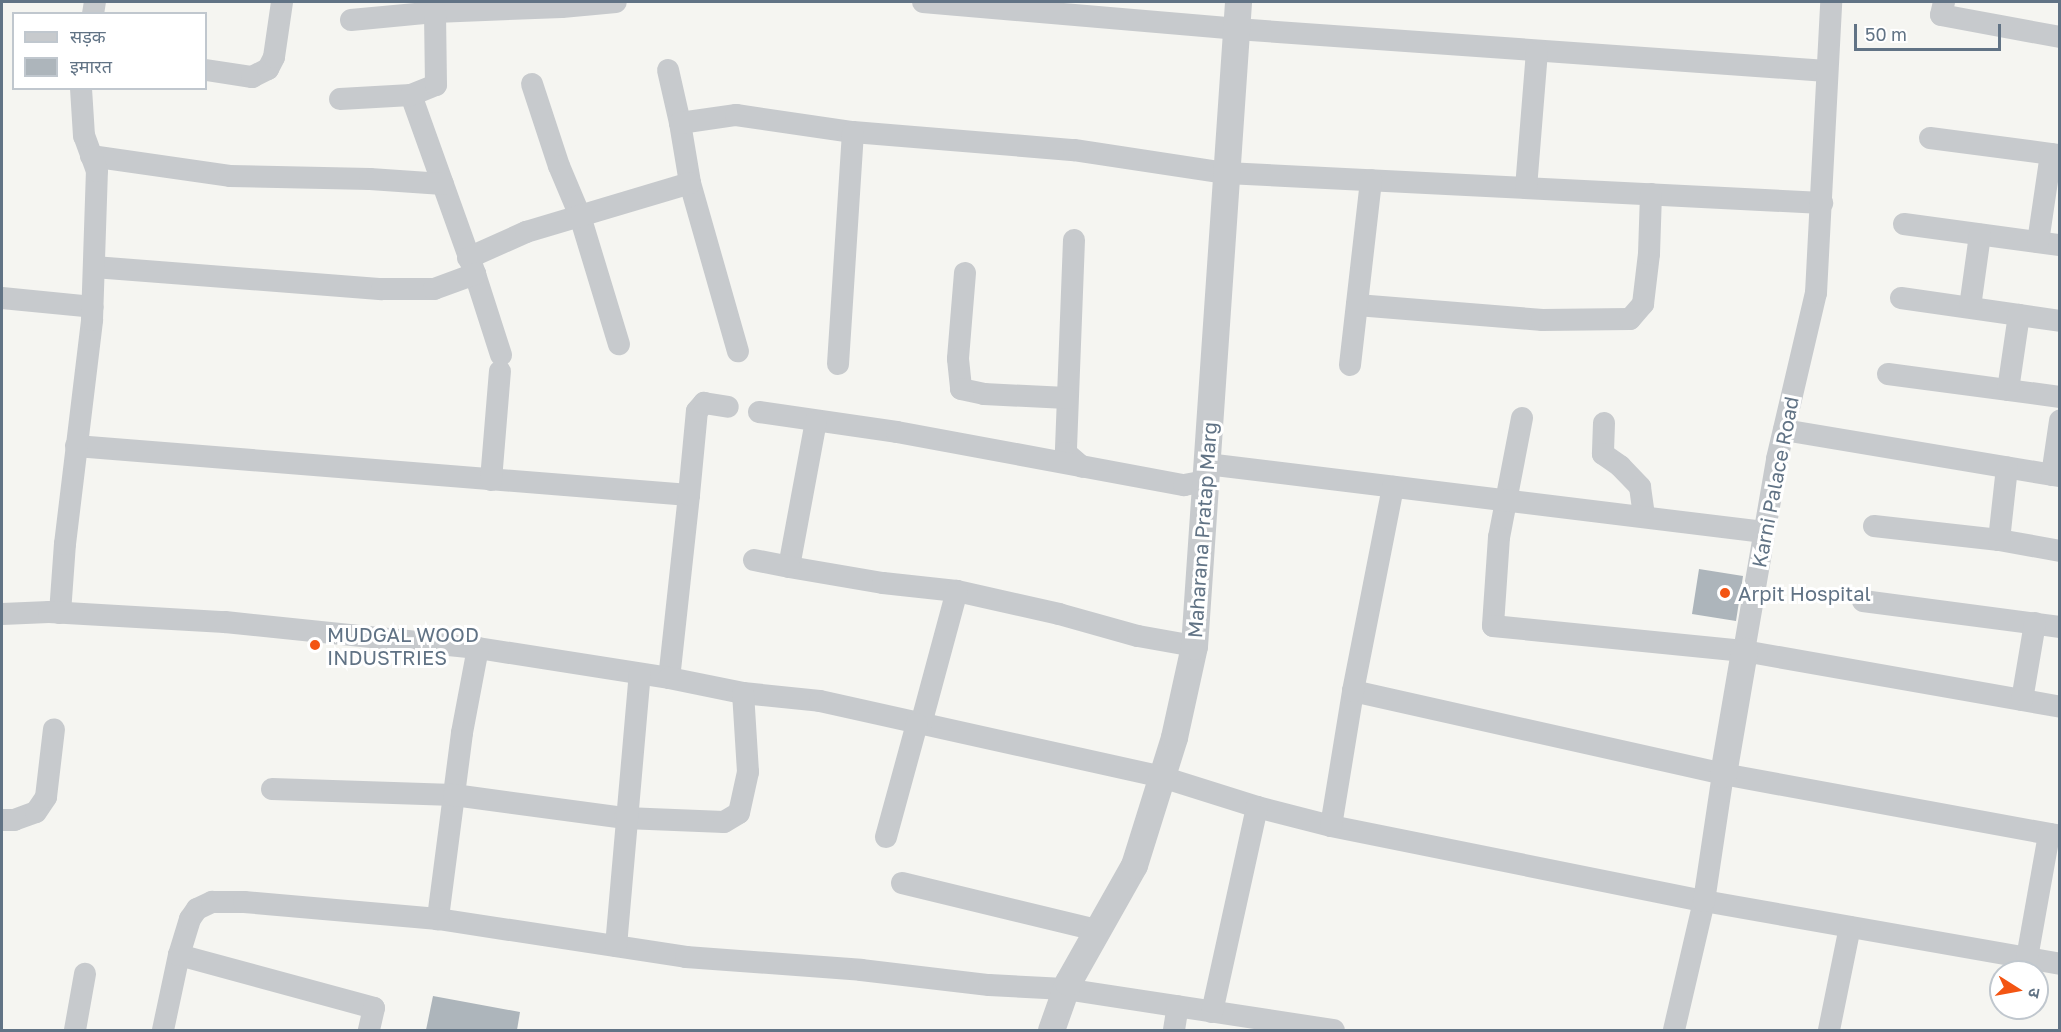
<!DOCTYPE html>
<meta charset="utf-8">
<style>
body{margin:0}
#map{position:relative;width:2061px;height:1032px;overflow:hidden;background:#f5f5f1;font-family:"Golos Text","Noto Sans Devanagari",sans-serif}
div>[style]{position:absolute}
.building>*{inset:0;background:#adb5bb}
.minor>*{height:22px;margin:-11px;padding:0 11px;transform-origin:11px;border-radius:11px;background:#c7cacd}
.tertiary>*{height:27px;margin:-13.5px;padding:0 13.5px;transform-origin:13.5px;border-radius:13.5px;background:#c7cacd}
.dots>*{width:16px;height:16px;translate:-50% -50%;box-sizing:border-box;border:3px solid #fff;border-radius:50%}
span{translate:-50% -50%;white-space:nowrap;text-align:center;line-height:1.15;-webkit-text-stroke:6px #fff;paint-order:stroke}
.street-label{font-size:20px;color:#617385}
.poi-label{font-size:20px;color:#617385}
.left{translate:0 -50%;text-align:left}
.frame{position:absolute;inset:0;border:3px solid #617385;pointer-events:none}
.legend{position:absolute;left:12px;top:12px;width:195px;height:78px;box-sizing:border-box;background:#fff;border:2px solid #c0c7ce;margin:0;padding:8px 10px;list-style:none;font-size:18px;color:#617385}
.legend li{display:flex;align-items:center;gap:12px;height:30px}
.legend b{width:30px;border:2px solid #c0c7ce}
.north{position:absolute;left:1989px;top:960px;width:60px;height:60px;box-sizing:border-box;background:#fff;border:2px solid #c0c7ce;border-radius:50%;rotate:101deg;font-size:16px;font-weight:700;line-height:24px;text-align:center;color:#617385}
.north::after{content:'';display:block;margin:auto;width:21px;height:27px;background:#f35513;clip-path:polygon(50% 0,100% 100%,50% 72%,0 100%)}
.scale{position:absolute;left:1854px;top:24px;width:147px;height:27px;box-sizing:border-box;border:3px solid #617385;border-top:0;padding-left:8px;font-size:18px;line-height:21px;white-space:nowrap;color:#617385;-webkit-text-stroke:4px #fff;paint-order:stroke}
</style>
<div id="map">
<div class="building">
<div style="clip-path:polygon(1699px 569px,1743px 576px,1736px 621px,1692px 614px)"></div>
<div style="clip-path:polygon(433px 996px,520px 1012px,517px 1030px,426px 1030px)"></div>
</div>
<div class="minor">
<div style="left:923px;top:2px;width:314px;rotate:4.9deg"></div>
<div style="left:1236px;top:29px;width:592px;rotate:4.06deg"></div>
<div style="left:1944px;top:2px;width:13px;rotate:103deg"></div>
<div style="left:1941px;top:15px;width:121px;rotate:10.5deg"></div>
<div style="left:93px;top:14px;width:12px;rotate:-81deg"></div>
<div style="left:351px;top:20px;width:84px;rotate:-5.4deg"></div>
<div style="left:435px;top:12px;width:127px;rotate:-2.3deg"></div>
<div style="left:562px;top:7px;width:54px;rotate:-5.3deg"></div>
<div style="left:206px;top:70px;width:47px;rotate:8.7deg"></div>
<div style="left:252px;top:77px;width:18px;rotate:-27deg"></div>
<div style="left:268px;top:69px;width:13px;rotate:-63deg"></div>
<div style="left:274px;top:57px;width:56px;rotate:-81.7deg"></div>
<div style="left:668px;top:70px;width:54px;rotate:77.2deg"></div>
<div style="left:680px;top:123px;width:61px;rotate:80.5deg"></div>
<div style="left:690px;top:183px;width:175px;rotate:74.1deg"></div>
<div style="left:532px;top:84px;width:86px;rotate:71.8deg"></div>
<div style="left:559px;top:166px;width:54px;rotate:67.2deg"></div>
<div style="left:580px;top:216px;width:134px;rotate:73.1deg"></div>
<div style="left:411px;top:95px;width:190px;rotate:70.3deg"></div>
<div style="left:475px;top:274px;width:85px;rotate:72.2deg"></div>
<div style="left:340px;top:99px;width:71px;rotate:-3.2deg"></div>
<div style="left:411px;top:95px;width:27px;rotate:-22deg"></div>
<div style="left:436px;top:85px;width:73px;rotate:-90.8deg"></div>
<div style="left:680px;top:123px;width:57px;rotate:-8.1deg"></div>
<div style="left:736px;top:115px;width:118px;rotate:8.3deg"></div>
<div style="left:853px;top:132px;width:222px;rotate:4.7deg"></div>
<div style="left:1074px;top:150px;width:154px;rotate:8.6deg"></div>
<div style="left:1226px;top:173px;width:597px;rotate:2.88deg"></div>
<div style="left:1930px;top:138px;width:131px;rotate:7.5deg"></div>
<div style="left:91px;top:156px;width:140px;rotate:8.2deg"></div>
<div style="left:230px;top:176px;width:140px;rotate:1.2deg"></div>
<div style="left:370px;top:179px;width:73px;rotate:3.9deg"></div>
<div style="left:1526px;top:188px;width:136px;rotate:-85.4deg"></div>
<div style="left:1904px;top:224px;width:157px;rotate:7.7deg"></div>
<div style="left:1074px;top:240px;width:213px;rotate:92.2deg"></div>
<div style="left:1066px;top:453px;width:21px;rotate:41deg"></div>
<div style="left:2038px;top:242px;width:89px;rotate:-81.6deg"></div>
<div style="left:468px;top:258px;width:64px;rotate:-24.1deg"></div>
<div style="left:526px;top:232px;width:171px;rotate:-16.6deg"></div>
<div style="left:94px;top:267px;width:289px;rotate:4.4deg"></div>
<div style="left:382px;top:289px;width:52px"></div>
<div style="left:434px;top:289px;width:44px;rotate:-20.1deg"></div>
<div style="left:965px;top:273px;width:86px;rotate:94.7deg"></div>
<div style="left:958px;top:359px;width:30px;rotate:84deg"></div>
<div style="left:961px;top:389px;width:24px;rotate:12deg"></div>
<div style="left:984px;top:394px;width:83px;rotate:2.8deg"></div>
<div style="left:2px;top:298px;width:91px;rotate:5.6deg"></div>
<div style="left:1901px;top:298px;width:161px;rotate:8.2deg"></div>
<div style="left:1357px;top:305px;width:186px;rotate:4.6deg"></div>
<div style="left:1542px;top:320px;width:88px;rotate:-0.7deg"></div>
<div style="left:1630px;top:319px;width:20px;rotate:-49deg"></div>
<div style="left:1643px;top:304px;width:50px;rotate:-83.2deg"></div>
<div style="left:1649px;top:254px;width:60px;rotate:-88.1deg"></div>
<div style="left:1970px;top:307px;width:73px;rotate:-82.1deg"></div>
<div style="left:838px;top:364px;width:232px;rotate:-86.3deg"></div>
<div style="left:1350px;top:365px;width:186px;rotate:-83.5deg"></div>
<div style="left:1888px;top:374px;width:174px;rotate:7.6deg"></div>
<div style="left:2008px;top:390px;width:76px;rotate:-81.7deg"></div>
<div style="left:759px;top:412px;width:139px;rotate:8.2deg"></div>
<div style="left:897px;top:432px;width:292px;rotate:10.5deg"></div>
<div style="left:1184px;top:485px;width:22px;rotate:-10deg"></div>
<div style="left:1522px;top:418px;width:121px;rotate:100.9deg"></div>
<div style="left:1499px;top:537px;width:89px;rotate:93.9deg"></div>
<div style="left:1493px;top:626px;width:252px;rotate:5.7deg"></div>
<div style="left:1744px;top:651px;width:321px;rotate:10deg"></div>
<div style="left:816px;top:421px;width:148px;rotate:100.5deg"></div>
<div style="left:789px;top:567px;width:95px;rotate:9.7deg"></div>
<div style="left:883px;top:583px;width:74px;rotate:6.2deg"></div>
<div style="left:957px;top:591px;width:105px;rotate:12.7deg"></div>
<div style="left:1059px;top:614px;width:82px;rotate:15.6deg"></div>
<div style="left:1138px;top:636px;width:57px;rotate:10.1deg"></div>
<div style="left:1604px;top:423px;width:31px;rotate:92deg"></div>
<div style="left:1603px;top:454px;width:21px;rotate:35deg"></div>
<div style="left:1620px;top:466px;width:29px;rotate:46deg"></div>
<div style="left:1640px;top:487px;width:30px;rotate:82deg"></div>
<div style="left:1784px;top:430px;width:280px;rotate:9.5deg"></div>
<div style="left:76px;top:446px;width:615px;rotate:4.57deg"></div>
<div style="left:689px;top:495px;width:184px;rotate:96.2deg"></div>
<div style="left:1207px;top:464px;width:561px;rotate:6.96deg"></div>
<div style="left:2052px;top:475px;width:55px;rotate:-81.6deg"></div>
<div style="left:491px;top:480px;width:109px;rotate:-85.3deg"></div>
<div style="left:689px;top:495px;width:84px;rotate:-84.6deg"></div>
<div style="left:697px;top:411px;width:11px;rotate:-49deg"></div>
<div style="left:704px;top:403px;width:24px;rotate:9deg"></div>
<div style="left:1874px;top:526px;width:126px;rotate:6.4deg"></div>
<div style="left:1999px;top:540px;width:62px;rotate:10.2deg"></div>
<div style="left:1999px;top:540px;width:73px;rotate:-83.7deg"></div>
<div style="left:754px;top:560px;width:36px;rotate:11deg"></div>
<div style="left:1863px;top:601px;width:199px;rotate:7.5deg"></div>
<div style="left:60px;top:613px;width:69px;rotate:-85.9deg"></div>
<div style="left:65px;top:544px;width:226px;rotate:-83.1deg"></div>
<div style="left:92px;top:320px;width:149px;rotate:-88.1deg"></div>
<div style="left:97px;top:171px;width:37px;rotate:-110deg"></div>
<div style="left:84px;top:136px;width:48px;rotate:-93.6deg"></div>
<div style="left:2px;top:614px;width:47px;rotate:-2.4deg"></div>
<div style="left:49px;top:612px;width:176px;rotate:3.3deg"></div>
<div style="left:225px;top:622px;width:254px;rotate:5.9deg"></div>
<div style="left:478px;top:648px;width:193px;rotate:8.9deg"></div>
<div style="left:669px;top:678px;width:76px;rotate:11.5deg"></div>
<div style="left:743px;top:693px;width:77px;rotate:5.9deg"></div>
<div style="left:820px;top:701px;width:350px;rotate:12.5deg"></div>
<div style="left:1162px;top:777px;width:100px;rotate:17.5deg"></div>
<div style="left:1257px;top:807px;width:76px;rotate:14.4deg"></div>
<div style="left:1331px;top:826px;width:380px;rotate:11.4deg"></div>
<div style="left:1704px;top:901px;width:362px;rotate:10deg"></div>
<div style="left:478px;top:648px;width:86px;rotate:100.7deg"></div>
<div style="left:462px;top:733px;width:188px;rotate:97.4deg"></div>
<div style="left:438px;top:919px;width:251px;rotate:8.7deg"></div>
<div style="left:686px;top:957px;width:175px;rotate:4.2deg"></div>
<div style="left:861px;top:970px;width:129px;rotate:6.7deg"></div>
<div style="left:989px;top:985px;width:76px;rotate:3deg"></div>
<div style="left:1065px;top:989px;width:272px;rotate:8.7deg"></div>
<div style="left:1744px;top:651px;width:195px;rotate:-80.2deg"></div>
<div style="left:1777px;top:459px;width:171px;rotate:-76.8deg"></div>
<div style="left:1816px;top:293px;width:291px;rotate:-87deg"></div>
<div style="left:1353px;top:691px;width:379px;rotate:12.6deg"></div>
<div style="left:1723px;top:774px;width:343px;rotate:10.4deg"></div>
<div style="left:2022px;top:700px;width:78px;rotate:-80.4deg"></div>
<div style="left:921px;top:724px;width:138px;rotate:-74.9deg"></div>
<div style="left:272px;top:789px;width:182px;rotate:1.9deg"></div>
<div style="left:454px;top:795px;width:173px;rotate:7.7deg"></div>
<div style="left:625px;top:818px;width:99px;rotate:2.3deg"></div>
<div style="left:724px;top:822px;width:17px;rotate:-31deg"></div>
<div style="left:739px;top:813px;width:42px;rotate:-77.6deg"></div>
<div style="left:748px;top:772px;width:79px;rotate:-93.6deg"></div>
<div style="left:2px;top:820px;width:12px"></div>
<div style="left:14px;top:820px;width:23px;rotate:-20deg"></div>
<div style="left:36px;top:812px;width:18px;rotate:-56deg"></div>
<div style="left:46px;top:797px;width:68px;rotate:-83.3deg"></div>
<div style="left:1331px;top:826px;width:137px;rotate:-80.7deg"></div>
<div style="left:1353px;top:691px;width:208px;rotate:-78.9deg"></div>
<div style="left:886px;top:837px;width:117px;rotate:-74.7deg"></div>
<div style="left:902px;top:883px;width:201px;rotate:13.6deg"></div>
<div style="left:616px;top:946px;width:273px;rotate:-85deg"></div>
<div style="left:179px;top:955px;width:202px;rotate:15.2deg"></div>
<div style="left:374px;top:1008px;width:23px;rotate:103deg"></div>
<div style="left:2027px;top:958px;width:126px;rotate:-79.9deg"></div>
<div style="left:1212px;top:1012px;width:210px;rotate:-77.6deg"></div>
<div style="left:75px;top:1030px;width:57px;rotate:-79.9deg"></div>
<div style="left:163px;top:1030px;width:77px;rotate:-78deg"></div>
<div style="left:179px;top:955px;width:38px;rotate:-73deg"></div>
<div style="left:190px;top:919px;width:12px;rotate:-55deg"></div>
<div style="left:197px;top:909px;width:17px;rotate:-25deg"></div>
<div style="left:212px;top:902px;width:32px"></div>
<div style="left:244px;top:902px;width:195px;rotate:5deg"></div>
<div style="left:1174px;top:1030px;width:24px;rotate:-81deg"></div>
<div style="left:1674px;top:1030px;width:132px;rotate:-76.9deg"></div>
<div style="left:1704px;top:901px;width:128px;rotate:-81.5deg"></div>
<div style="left:1829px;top:1030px;width:105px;rotate:-78.5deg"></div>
</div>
<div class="tertiary">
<div style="left:1723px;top:774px;width:125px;rotate:-80.3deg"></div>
<div style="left:1051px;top:1030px;width:51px;rotate:-70.5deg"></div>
<div style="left:1068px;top:982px;width:134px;rotate:-60.6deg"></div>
<div style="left:1134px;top:865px;width:134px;rotate:-72.6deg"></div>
<div style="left:1174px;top:737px;width:93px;rotate:-77.6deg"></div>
<div style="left:1194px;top:646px;width:646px;rotate:-86.09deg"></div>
</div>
<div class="dots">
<div style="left:1725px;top:593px;background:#f35513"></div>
<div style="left:315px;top:645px;background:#f35513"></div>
</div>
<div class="street-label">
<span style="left:1775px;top:482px;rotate:-79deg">Karni Palace Road</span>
<span style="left:1202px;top:530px;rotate:-86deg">Maharana Pratap Marg</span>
</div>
<div class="poi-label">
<span class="left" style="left:1738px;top:593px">Arpit Hospital</span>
<span class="left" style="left:327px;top:646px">MUDGAL WOOD<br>INDUSTRIES</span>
</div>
<div class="frame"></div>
<ul class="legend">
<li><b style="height:8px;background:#c7cacd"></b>सड़क</li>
<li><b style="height:16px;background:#adb5bb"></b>इमारत</li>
</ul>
<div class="north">उ</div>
<div class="scale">50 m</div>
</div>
